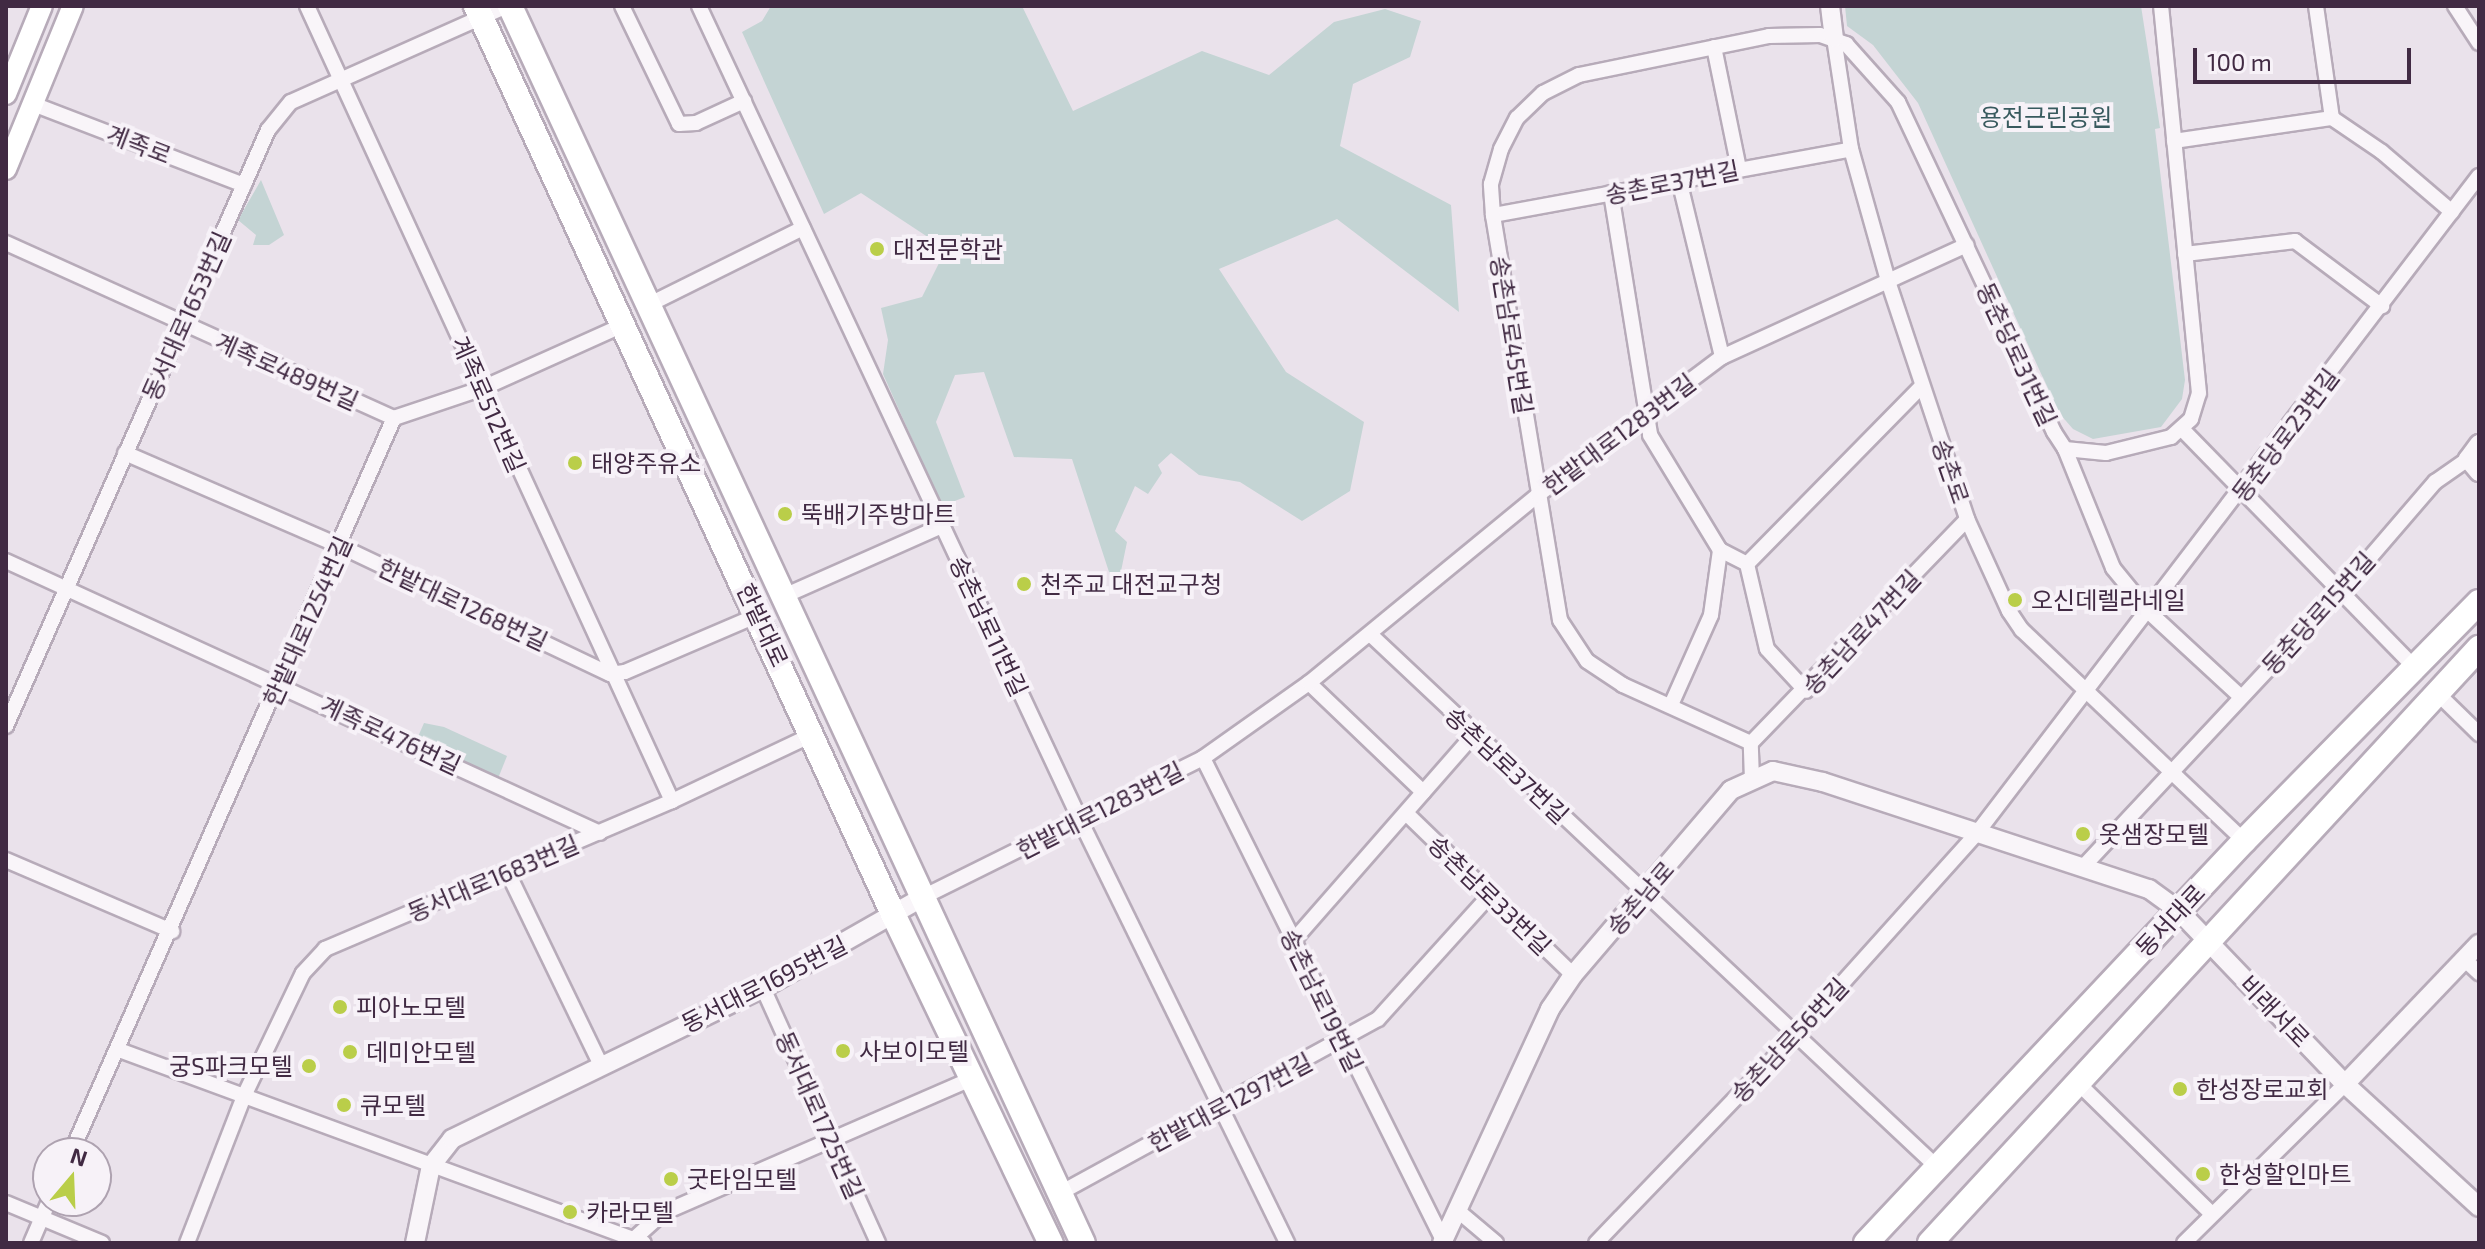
<!DOCTYPE html>
<meta charset="utf-8">
<style>
body{margin:0}
#map{position:relative;width:2485px;height:1249px;overflow:hidden;background:#eae2eb;font-family:"Exo 2","Noto Sans KR",sans-serif}
div>[style]{position:absolute}
.green>*{inset:0;background:#c4d4d4}
.roads{filter:drop-shadow(2px 0 #b7abb9) drop-shadow(-2px 0 #b7abb9) drop-shadow(0 2px #b7abb9) drop-shadow(0 -2px #b7abb9)}
.minor>*{height:14px;margin:-7px;padding:0 7px;transform-origin:7px;border-radius:7px;background:#f9f5f9}
.tertiary>*{height:18px;margin:-9px;padding:0 9px;transform-origin:9px;border-radius:9px;background:#f9f5f9}
.secondary>*{height:20px;margin:-10px;padding:0 10px;transform-origin:10px;border-radius:10px;background:#fff}
.primary>*{height:24px;margin:-12px;padding:0 12px;transform-origin:12px;border-radius:12px;background:#fff}
.dots>*{width:22px;height:22px;translate:-50% -50%;box-sizing:border-box;border:4px solid #f7f2f8;border-radius:50%}
span{translate:-50% -50%;white-space:nowrap;text-align:center;line-height:1.15;-webkit-text-stroke:8px #f7f2f8;paint-order:stroke}
.park-label{font-size:24px;color:#385a5e}
.street-label{font-size:24px;color:#412a43}
.poi-label{font-size:24px;color:#412a43}
.left{translate:0 -50%;text-align:left}
.right{translate:-100% -50%;text-align:right}
.frame{position:absolute;inset:0;border:8px solid #412a43;pointer-events:none}
.north{position:absolute;left:32px;top:1137px;width:80px;height:80px;box-sizing:border-box;background:#f7f2f8;border:2px solid #aea2b0;border-radius:50%;rotate:19deg;font-size:22px;font-weight:700;line-height:32px;text-align:center;color:#412a43}
.north::after{content:'';display:block;margin:auto;width:28px;height:36px;background:#bace49;clip-path:polygon(50% 0,100% 100%,50% 72%,0 100%)}
.scale{position:absolute;left:2193px;top:48px;width:218px;height:36px;box-sizing:border-box;border:4px solid #412a43;border-top:0;padding-left:10px;font-size:24px;line-height:28px;white-space:nowrap;color:#412a43;-webkit-text-stroke:6px #f7f2f8;paint-order:stroke}
</style>
<div id="map">
<div class="green">
<div style="clip-path:polygon(771px 6px,1022px 6px,1073px 111px,1202px 51px,1269px 75px,1334px 22px,1385px 9px,1421px 21px,1410px 57px,1353px 84px,1340px 146px,1451px 205px,1459px 312px,1337px 219px,1219px 269px,1286px 372px,1364px 422px,1350px 491px,1302px 521px,1240px 482px,1199px 475px,1171px 453px,1158px 465px,1162px 473px,1148px 494px,1135px 486px,1115px 531px,1127px 542px,1120px 576px,1110px 575px,1072px 459px,1014px 457px,984px 372px,955px 375px,936px 422px,965px 497px,942px 506px,883px 374px,888px 340px,881px 308px,922px 297px,946px 249px,861px 193px,824px 214px,742px 32px,762px 21px)"></div>
<div style="clip-path:polygon(1845px 6px,2141px 6px,2160px 128px,2155px 129px,2185px 380px,2182px 399px,2161px 427px,2093px 439px,2073px 429px,2059px 413px,1918px 103px,1873px 45px,1847px 26px)"></div>
<div style="clip-path:polygon(261px 180px,284px 235px,269px 245px,253px 245px,256px 235px,238px 220px)"></div>
<div style="clip-path:polygon(424px 723px,444px 727px,507px 756px,495px 786px,414px 746px)"></div>
</div>
<div class="roads">
<div class="minor">
<div style="left:307px;top:6px;width:875px;rotate:65.34deg"></div>
<div style="left:622px;top:6px;width:131px;rotate:64.2deg"></div>
<div style="left:679px;top:124px;width:17px;rotate:-3deg"></div>
<div style="left:696px;top:123px;width:53px;rotate:-24.6deg"></div>
<div style="left:699px;top:6px;width:901px;rotate:64.91deg"></div>
<div style="left:1081px;top:822px;width:469px;rotate:63.9deg"></div>
<div style="left:2316px;top:6px;width:113px;rotate:81.9deg"></div>
<div style="left:2332px;top:118px;width:60px;rotate:34.2deg"></div>
<div style="left:2382px;top:152px;width:92px;rotate:40.6deg"></div>
<div style="left:2455px;top:6px;width:44px;rotate:57deg"></div>
<div style="left:1834px;top:38px;width:112px;rotate:81.3deg"></div>
<div style="left:1851px;top:149px;width:137px;rotate:74.3deg"></div>
<div style="left:1888px;top:281px;width:251px;rotate:71.6deg"></div>
<div style="left:1967px;top:519px;width:101px;rotate:65.5deg"></div>
<div style="left:2009px;top:611px;width:23px;rotate:56deg"></div>
<div style="left:2022px;top:630px;width:306px;rotate:43.5deg"></div>
<div style="left:1714px;top:47px;width:125px;rotate:78.4deg"></div>
<div style="left:33px;top:104px;width:226px;rotate:21deg"></div>
<div style="left:2174px;top:141px;width:160px;rotate:-8.3deg"></div>
<div style="left:1679px;top:180px;width:182px;rotate:76.3deg"></div>
<div style="left:1611px;top:193px;width:245px;rotate:80.8deg"></div>
<div style="left:1650px;top:435px;width:135px;rotate:58.7deg"></div>
<div style="left:1720px;top:550px;width:30px;rotate:27deg"></div>
<div style="left:1493px;top:215px;width:364px;rotate:-10.4deg"></div>
<div style="left:6px;top:243px;width:426px;rotate:24.3deg"></div>
<div style="left:2185px;top:254px;width:111px;rotate:-6.7deg"></div>
<div style="left:2295px;top:241px;width:109px;rotate:36.8deg"></div>
<div style="left:646px;top:306px;width:175px;rotate:-26.4deg"></div>
<div style="left:2182px;top:429px;width:332px;rotate:45.7deg"></div>
<div style="left:2065px;top:449px;width:128px;rotate:68deg"></div>
<div style="left:2113px;top:568px;width:57px;rotate:50.7deg"></div>
<div style="left:2149px;top:612px;width:125px;rotate:42.7deg"></div>
<div style="left:125px;top:453px;width:234px;rotate:23.4deg"></div>
<div style="left:340px;top:546px;width:299px;rotate:25.4deg"></div>
<div style="left:610px;top:674px;width:15px;rotate:-8deg"></div>
<div style="left:625px;top:672px;width:145px;rotate:-23.2deg"></div>
<div style="left:6px;top:561px;width:653px;rotate:24.6deg"></div>
<div style="left:1747px;top:564px;width:250px;rotate:-45.5deg"></div>
<div style="left:1747px;top:564px;width:87px;rotate:76.8deg"></div>
<div style="left:1767px;top:649px;width:57px;rotate:47.1deg"></div>
<div style="left:784px;top:596px;width:173px;rotate:-23.9deg"></div>
<div style="left:1371px;top:635px;width:777px;rotate:43.23deg"></div>
<div style="left:1309px;top:683px;width:158px;rotate:43.7deg"></div>
<div style="left:2437px;top:693px;width:59px;rotate:44.3deg"></div>
<div style="left:1671px;top:705px;width:98px;rotate:-66deg"></div>
<div style="left:1711px;top:615px;width:66px;rotate:-82.1deg"></div>
<div style="left:6px;top:726px;width:651px;rotate:-66.27deg"></div>
<div style="left:268px;top:130px;width:36px;rotate:-51deg"></div>
<div style="left:291px;top:102px;width:236px;rotate:-24deg"></div>
<div style="left:1751px;top:743px;width:311px;rotate:-46deg"></div>
<div style="left:1203px;top:758px;width:538px;rotate:63.53deg"></div>
<div style="left:1752px;top:780px;width:37px;rotate:-92deg"></div>
<div style="left:1751px;top:743px;width:141px;rotate:-155.6deg"></div>
<div style="left:1623px;top:685px;width:43px;rotate:-146.3deg"></div>
<div style="left:1587px;top:661px;width:49px;rotate:-123.4deg"></div>
<div style="left:1560px;top:620px;width:411px;rotate:-99.4deg"></div>
<div style="left:1493px;top:215px;width:31px;rotate:-94deg"></div>
<div style="left:1491px;top:184px;width:36px;rotate:-74deg"></div>
<div style="left:1501px;top:149px;width:35px;rotate:-63deg"></div>
<div style="left:1517px;top:118px;width:36px;rotate:-44deg"></div>
<div style="left:1543px;top:93px;width:40px;rotate:-26.6deg"></div>
<div style="left:1579px;top:75px;width:194px;rotate:-11.6deg"></div>
<div style="left:1769px;top:36px;width:51px;rotate:-1.1deg"></div>
<div style="left:1820px;top:35px;width:28px;rotate:19deg"></div>
<div style="left:1846px;top:44px;width:78px;rotate:48.1deg"></div>
<div style="left:1898px;top:102px;width:365px;rotate:64.7deg"></div>
<div style="left:2054px;top:432px;width:20px;rotate:57deg"></div>
<div style="left:2065px;top:449px;width:41px;rotate:5.6deg"></div>
<div style="left:2106px;top:453px;width:67px;rotate:-13.8deg"></div>
<div style="left:2171px;top:437px;width:27px;rotate:-42deg"></div>
<div style="left:2191px;top:419px;width:27px;rotate:-73deg"></div>
<div style="left:2199px;top:393px;width:389px;rotate:-95.6deg"></div>
<div style="left:1407px;top:814px;width:231px;rotate:44.1deg"></div>
<div style="left:6px;top:860px;width:181px;rotate:23.2deg"></div>
<div style="left:2082px;top:868px;width:381px;rotate:-46.9deg"></div>
<div style="left:2342px;top:590px;width:143px;rotate:-49.3deg"></div>
<div style="left:2435px;top:482px;width:49px;rotate:-35deg"></div>
<div style="left:508px;top:873px;width:213px;rotate:64.2deg"></div>
<div style="left:923px;top:897px;width:313px;rotate:-26.4deg"></div>
<div style="left:1203px;top:758px;width:130px;rotate:-35.3deg"></div>
<div style="left:1309px;top:683px;width:296px;rotate:-39.4deg"></div>
<div style="left:1538px;top:495px;width:230px;rotate:-36.9deg"></div>
<div style="left:1722px;top:357px;width:269px;rotate:-24.6deg"></div>
<div style="left:1293px;top:941px;width:275px;rotate:-48.8deg"></div>
<div style="left:2464px;top:959px;width:21px;rotate:43deg"></div>
<div style="left:763px;top:988px;width:280px;rotate:65.7deg"></div>
<div style="left:119px;top:1050px;width:559px;rotate:20.18deg"></div>
<div style="left:2078px;top:1083px;width:187px;rotate:44.4deg"></div>
<div style="left:71px;top:1153px;width:803px;rotate:-66.28deg"></div>
<div style="left:394px;top:418px;width:94px;rotate:-18.6deg"></div>
<div style="left:483px;top:388px;width:154px;rotate:-24.2deg"></div>
<div style="left:1060px;top:1193px;width:362px;rotate:-28.7deg"></div>
<div style="left:1378px;top:1019px;width:167px;rotate:-47.9deg"></div>
<div style="left:6px;top:1203px;width:104px;rotate:22.6deg"></div>
<div style="left:1457px;top:1210px;width:51px;rotate:40.2deg"></div>
<div style="left:635px;top:1238px;width:38px;rotate:-42deg"></div>
<div style="left:663px;top:1213px;width:338px;rotate:-23.5deg"></div>
<div style="left:31px;top:1243px;width:46px;rotate:-66.8deg"></div>
<div style="left:187px;top:1243px;width:158px;rotate:-68.8deg"></div>
<div style="left:244px;top:1096px;width:136px;rotate:-64.4deg"></div>
<div style="left:303px;top:973px;width:33px;rotate:-47deg"></div>
<div style="left:325px;top:949px;width:377px;rotate:-23.1deg"></div>
<div style="left:672px;top:801px;width:157px;rotate:-25.3deg"></div>
<div style="left:1596px;top:1243px;width:287px;rotate:-46.1deg"></div>
<div style="left:1795px;top:1036px;width:273px;rotate:-48.1deg"></div>
<div style="left:1977px;top:833px;width:827px;rotate:-52.62deg"></div>
<div style="left:2184px;top:1243px;width:226px;rotate:-44.6deg"></div>
</div>
<div class="tertiary">
<div style="left:1830px;top:6px;width:32px;rotate:83deg"></div>
<div style="left:2479px;top:444px;width:19px;rotate:126deg"></div>
<div style="left:2468px;top:459px;width:17px;rotate:50deg"></div>
<div style="left:2345px;top:1084px;width:194px;rotate:-46.3deg"></div>
<div style="left:415px;top:1243px;width:79px;rotate:-78.3deg"></div>
<div style="left:431px;top:1166px;width:34px;rotate:-52deg"></div>
<div style="left:452px;top:1139px;width:346px;rotate:-25.9deg"></div>
<div style="left:763px;top:988px;width:184px;rotate:-29.6deg"></div>
<div style="left:1442px;top:1243px;width:258px;rotate:-65.2deg"></div>
<div style="left:1550px;top:1009px;width:41px;rotate:-55.9deg"></div>
<div style="left:1573px;top:975px;width:243px;rotate:-49.5deg"></div>
<div style="left:1731px;top:790px;width:46px;rotate:-24.3deg"></div>
<div style="left:1773px;top:771px;width:51px;rotate:12.4deg"></div>
<div style="left:1823px;top:782px;width:343px;rotate:18.2deg"></div>
<div style="left:2149px;top:889px;width:37px;rotate:36deg"></div>
<div style="left:2179px;top:911px;width:240px;rotate:46.2deg"></div>
<div style="left:2345px;top:1084px;width:182px;rotate:42.5deg"></div>
</div>
<div class="secondary">
<div style="left:6px;top:94px;width:95px;rotate:-67.8deg"></div>
<div style="left:6px;top:169px;width:176px;rotate:-67.7deg"></div>
</div>
<div class="primary">
<div style="left:476px;top:6px;width:1001px;rotate:65.33deg"></div>
<div style="left:894px;top:916px;width:363px;rotate:64.4deg"></div>
<div style="left:510px;top:6px;width:1363px;rotate:65.15deg"></div>
<div style="left:1866px;top:1243px;width:552px;rotate:-46.76deg"></div>
<div style="left:2244px;top:841px;width:335px;rotate:-45.5deg"></div>
<div style="left:1930px;top:1243px;width:810px;rotate:-47.3deg"></div>
</div>
</div>
<div class="dots">
<div style="left:877px;top:249px;background:#bace49"></div>
<div style="left:575px;top:463px;background:#bace49"></div>
<div style="left:785px;top:514px;background:#bace49"></div>
<div style="left:1024px;top:584px;background:#bace49"></div>
<div style="left:2015px;top:600px;background:#bace49"></div>
<div style="left:2083px;top:834px;background:#bace49"></div>
<div style="left:340px;top:1007px;background:#bace49"></div>
<div style="left:843px;top:1051px;background:#bace49"></div>
<div style="left:350px;top:1052px;background:#bace49"></div>
<div style="left:309px;top:1066px;background:#bace49"></div>
<div style="left:2180px;top:1089px;background:#bace49"></div>
<div style="left:344px;top:1105px;background:#bace49"></div>
<div style="left:2203px;top:1174px;background:#bace49"></div>
<div style="left:671px;top:1179px;background:#bace49"></div>
<div style="left:570px;top:1212px;background:#bace49"></div>
</div>
<div class="park-label">
<span style="left:2046px;top:117px">용전근린공원</span>
</div>
<div class="street-label">
<span style="left:139px;top:144px;rotate:21deg">계족로</span>
<span style="left:1672px;top:182px;rotate:-11deg">송촌로37번길</span>
<span style="left:186px;top:316px;rotate:-66deg">동서대로1653번길</span>
<span style="left:1512px;top:335px;rotate:81deg">송촌남로45번길</span>
<span style="left:2017px;top:354px;rotate:65deg">동춘당로31번길</span>
<span style="left:287px;top:371px;rotate:24deg">계족로489번길</span>
<span style="left:489px;top:404px;rotate:66deg">계족로512번길</span>
<span style="left:1619px;top:434px;rotate:-37deg">한밭대로1283번길</span>
<span style="left:2285px;top:435px;rotate:-53deg">동춘당로23번길</span>
<span style="left:1951px;top:471px;rotate:71deg">송촌로</span>
<span style="left:463px;top:604px;rotate:25deg">한밭대로1268번길</span>
<span style="left:2318px;top:613px;rotate:-48deg">동춘당로15번길</span>
<span style="left:307px;top:621px;rotate:-66deg">한밭대로1254번길</span>
<span style="left:763px;top:625px;rotate:65deg">한밭대로</span>
<span style="left:989px;top:626px;rotate:65deg">송촌남로11번길</span>
<span style="left:1861px;top:632px;rotate:-47deg">송촌남로47번길</span>
<span style="left:391px;top:735px;rotate:25deg">계족로476번길</span>
<span style="left:1507px;top:765px;rotate:43deg">송촌남로37번길</span>
<span style="left:1100px;top:810px;rotate:-27deg">한밭대로1283번길</span>
<span style="left:493px;top:878px;rotate:-23deg">동서대로1683번길</span>
<span style="left:1490px;top:895px;rotate:44deg">송촌남로33번길</span>
<span style="left:1640px;top:898px;rotate:-49deg">송촌남로</span>
<span style="left:2170px;top:920px;rotate:-47deg">동서대로</span>
<span style="left:764px;top:984px;rotate:-27deg">동서대로1695번길</span>
<span style="left:1322px;top:1000px;rotate:64deg">송촌남로19번길</span>
<span style="left:2275px;top:1011px;rotate:46deg">비래서로</span>
<span style="left:1789px;top:1040px;rotate:-47deg">송촌남로56번길</span>
<span style="left:1230px;top:1102px;rotate:-28deg">한밭대로1297번길</span>
<span style="left:820px;top:1115px;rotate:66deg">동서대로1725번길</span>
</div>
<div class="poi-label">
<span class="left" style="left:893px;top:249px">대전문학관</span>
<span class="left" style="left:591px;top:463px">태양주유소</span>
<span class="left" style="left:801px;top:514px">뚝배기주방마트</span>
<span class="left" style="left:1040px;top:584px">천주교 대전교구청</span>
<span class="left" style="left:2031px;top:600px">오신데렐라네일</span>
<span class="left" style="left:2099px;top:834px">옷샘장모텔</span>
<span class="left" style="left:356px;top:1007px">피아노모텔</span>
<span class="left" style="left:859px;top:1051px">사보이모텔</span>
<span class="left" style="left:366px;top:1052px">데미안모텔</span>
<span class="right" style="left:293px;top:1066px">궁S파크모텔</span>
<span class="left" style="left:2196px;top:1089px">한성장로교회</span>
<span class="left" style="left:360px;top:1105px">큐모텔</span>
<span class="left" style="left:2219px;top:1174px">한성할인마트</span>
<span class="left" style="left:687px;top:1179px">굿타임모텔</span>
<span class="left" style="left:586px;top:1212px">카라모텔</span>
</div>
<div class="frame"></div>
<div class="north">N</div>
<div class="scale">100 m</div>
</div>
